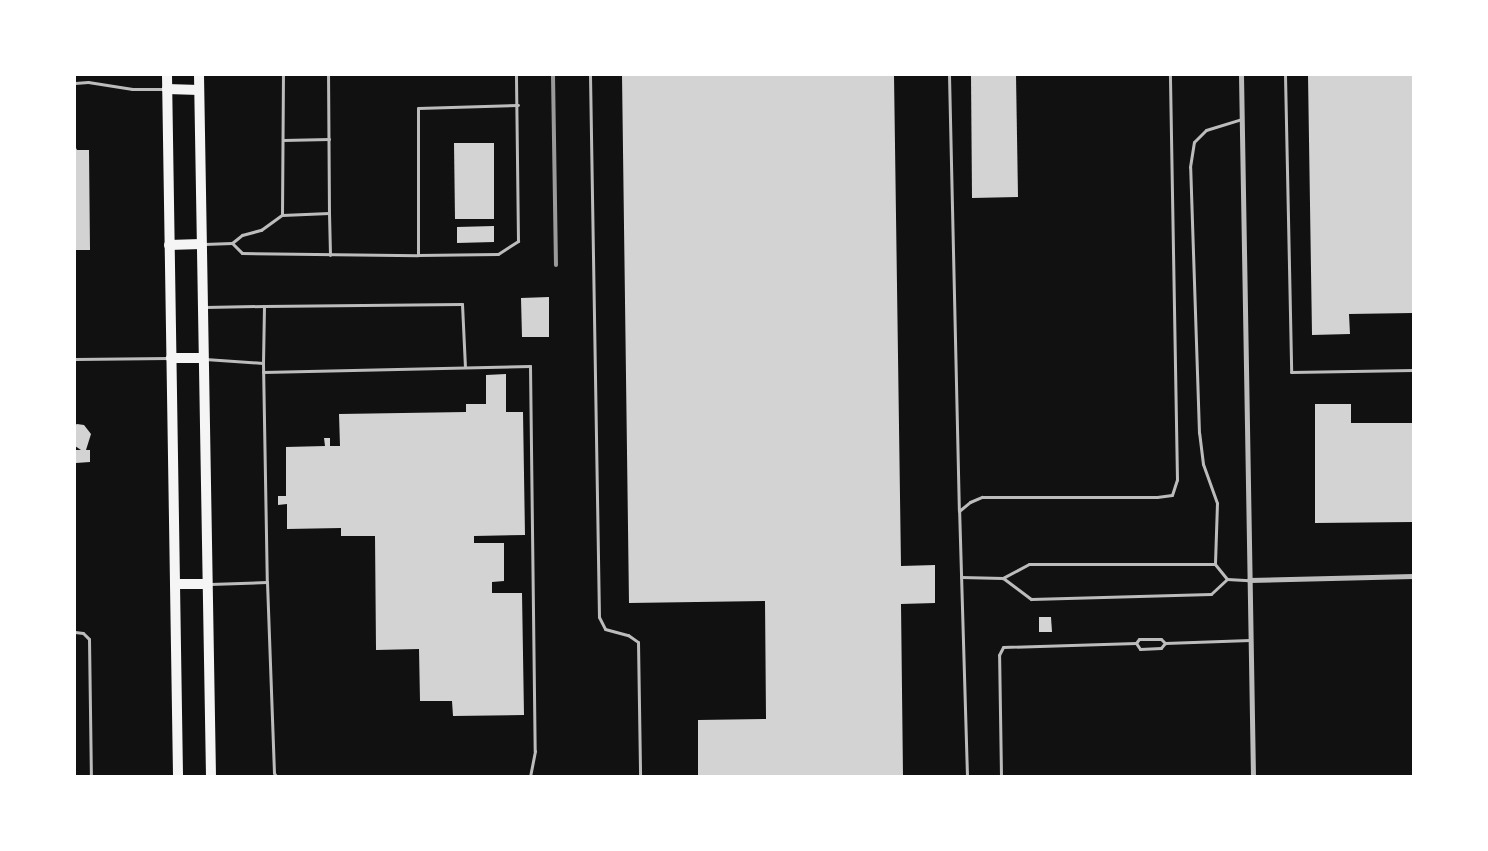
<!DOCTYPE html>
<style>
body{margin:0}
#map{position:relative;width:1488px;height:851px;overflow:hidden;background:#111;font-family:Poppins,sans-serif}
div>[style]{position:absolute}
.building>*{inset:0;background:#d3d3d3}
.service>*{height:3px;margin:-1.5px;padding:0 1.5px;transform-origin:1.5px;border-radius:1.5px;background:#bcbcbc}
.minor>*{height:5px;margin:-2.5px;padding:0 2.5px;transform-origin:2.5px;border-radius:2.5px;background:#bcbcbc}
.secondary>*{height:10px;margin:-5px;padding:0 5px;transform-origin:5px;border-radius:5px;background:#f5f5f5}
.rail>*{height:4px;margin:-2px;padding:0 2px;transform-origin:2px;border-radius:2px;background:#9a9a9a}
span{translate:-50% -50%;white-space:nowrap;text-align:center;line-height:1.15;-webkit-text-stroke:5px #fff;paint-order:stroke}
.frame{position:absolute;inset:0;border:76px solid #fff;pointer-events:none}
</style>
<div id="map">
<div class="building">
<div style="clip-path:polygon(622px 75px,894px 75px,901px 566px,935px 565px,935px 603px,901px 604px,903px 776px,698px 776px,698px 720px,766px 719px,765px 601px,629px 603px)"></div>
<div style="clip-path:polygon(971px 75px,1016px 75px,1018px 197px,972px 198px)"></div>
<div style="clip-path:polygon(1308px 75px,1413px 75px,1413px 313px,1349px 314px,1350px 334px,1312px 335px)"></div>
<div style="clip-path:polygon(454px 143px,494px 143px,494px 219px,455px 219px)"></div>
<div style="clip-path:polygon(75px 146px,77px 150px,89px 150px,90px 250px,75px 250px)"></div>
<div style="clip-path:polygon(494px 226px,494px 242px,457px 243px,457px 227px)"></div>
<div style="clip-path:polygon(549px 297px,549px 337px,522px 337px,521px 298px)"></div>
<div style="clip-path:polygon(506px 374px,506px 412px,523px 412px,525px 535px,474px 536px,474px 543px,504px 543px,504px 581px,492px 582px,492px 593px,522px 593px,524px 715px,453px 716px,452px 701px,420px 701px,419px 649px,376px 650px,375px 536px,341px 536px,341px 528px,287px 529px,287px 504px,278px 505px,278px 496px,286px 496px,286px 447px,325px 446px,324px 438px,330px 438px,330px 446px,340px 446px,339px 414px,466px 412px,466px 404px,486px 404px,486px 375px)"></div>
<div style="clip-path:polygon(1315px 404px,1351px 404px,1351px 423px,1413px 423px,1413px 522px,1315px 523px)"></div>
<div style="clip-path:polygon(77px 424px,84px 425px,91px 434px,86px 450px,90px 450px,90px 462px,76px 463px,76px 450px,81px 450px,75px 446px,75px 425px)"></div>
<div style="clip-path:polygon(1039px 617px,1051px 617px,1052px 632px,1039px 632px)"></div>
</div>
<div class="service">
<div style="left:590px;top:75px;width:542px;rotate:89.05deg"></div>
<div style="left:599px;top:617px;width:13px;rotate:63deg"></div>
<div style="left:605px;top:629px;width:24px;rotate:15deg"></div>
<div style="left:628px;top:635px;width:12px;rotate:35deg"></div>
<div style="left:638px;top:642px;width:134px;rotate:89.1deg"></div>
<div style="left:949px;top:75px;width:435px;rotate:88.7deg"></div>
<div style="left:1285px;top:75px;width:297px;rotate:88.8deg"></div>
<div style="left:1291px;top:372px;width:122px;rotate:-0.9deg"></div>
<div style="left:75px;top:83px;width:13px;rotate:-4deg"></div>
<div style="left:88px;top:82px;width:45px;rotate:9deg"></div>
<div style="left:132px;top:89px;width:34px"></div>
<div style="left:283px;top:140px;width:46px;rotate:-1.2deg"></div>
<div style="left:329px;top:213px;width:42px;rotate:88.6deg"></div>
<div style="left:282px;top:215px;width:140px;rotate:-89.6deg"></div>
<div style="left:232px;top:243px;width:14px;rotate:45deg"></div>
<div style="left:242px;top:253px;width:176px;rotate:0.7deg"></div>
<div style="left:418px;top:255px;width:80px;rotate:-0.7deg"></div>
<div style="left:498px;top:254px;width:24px;rotate:-33deg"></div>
<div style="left:518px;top:241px;width:166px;rotate:-90.7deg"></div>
<div style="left:204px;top:244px;width:28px;rotate:-2deg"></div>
<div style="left:232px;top:243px;width:13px;rotate:-39deg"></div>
<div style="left:242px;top:235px;width:20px;rotate:-15deg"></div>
<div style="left:261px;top:230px;width:26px;rotate:-36deg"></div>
<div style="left:282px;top:215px;width:47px;rotate:-2.4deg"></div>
<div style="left:329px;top:213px;width:138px;rotate:-90.4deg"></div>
<div style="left:418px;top:255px;width:147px;rotate:-90deg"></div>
<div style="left:418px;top:108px;width:100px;rotate:-1.7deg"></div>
<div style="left:264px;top:306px;width:198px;rotate:-0.6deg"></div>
<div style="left:462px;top:304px;width:63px;rotate:87.3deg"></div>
<div style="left:205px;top:307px;width:59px;rotate:-1deg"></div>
<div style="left:264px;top:306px;width:57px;rotate:91deg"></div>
<div style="left:75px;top:359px;width:93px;rotate:-0.6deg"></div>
<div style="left:205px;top:359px;width:58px;rotate:3.9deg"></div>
<div style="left:263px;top:363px;width:219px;rotate:89deg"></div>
<div style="left:267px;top:582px;width:191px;rotate:87.9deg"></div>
<div style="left:274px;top:773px;width:4px;rotate:56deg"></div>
<div style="left:263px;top:372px;width:267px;rotate:-1.3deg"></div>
<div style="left:530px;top:366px;width:385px;rotate:89.3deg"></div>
<div style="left:535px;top:751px;width:25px;rotate:101deg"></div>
<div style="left:1215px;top:563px;width:60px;rotate:-88.1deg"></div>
<div style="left:1217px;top:503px;width:41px;rotate:-109.7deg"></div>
<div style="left:1203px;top:464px;width:31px;rotate:-97deg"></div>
<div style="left:1199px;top:433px;width:266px;rotate:-91.9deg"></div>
<div style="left:1190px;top:167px;width:25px;rotate:-81deg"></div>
<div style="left:1194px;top:142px;width:17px;rotate:-45deg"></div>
<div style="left:1206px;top:130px;width:37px;rotate:-17deg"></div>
<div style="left:961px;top:577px;width:42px;rotate:1.4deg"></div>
<div style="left:1227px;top:579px;width:19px;rotate:-129deg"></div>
<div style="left:1215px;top:564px;width:186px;rotate:180deg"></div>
<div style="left:1029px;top:564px;width:30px;rotate:152deg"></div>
<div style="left:1003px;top:578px;width:35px;rotate:37deg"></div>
<div style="left:1031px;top:599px;width:180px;rotate:-1.6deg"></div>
<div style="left:1211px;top:594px;width:22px;rotate:-43deg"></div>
<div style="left:1227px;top:579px;width:22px;rotate:3deg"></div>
<div style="left:210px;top:584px;width:57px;rotate:-2deg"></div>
<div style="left:75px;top:632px;width:8px;rotate:7deg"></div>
<div style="left:83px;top:633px;width:8px;rotate:45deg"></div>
<div style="left:89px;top:639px;width:137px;rotate:89.2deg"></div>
<div style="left:1165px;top:643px;width:6px;rotate:129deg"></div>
<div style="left:1161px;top:648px;width:21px;rotate:177deg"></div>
<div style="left:1140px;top:649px;width:7px;rotate:-124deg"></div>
<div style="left:1136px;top:643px;width:5px;rotate:-53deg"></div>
<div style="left:1139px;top:639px;width:22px"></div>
<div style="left:1161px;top:639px;width:6px;rotate:45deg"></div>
<div style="left:1165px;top:643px;width:85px;rotate:-2deg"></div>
<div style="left:967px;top:776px;width:265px;rotate:-91.7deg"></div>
<div style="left:959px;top:511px;width:14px;rotate:-39deg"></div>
<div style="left:970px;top:502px;width:13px;rotate:-23deg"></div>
<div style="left:982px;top:497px;width:175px"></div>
<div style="left:1157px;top:497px;width:15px;rotate:-8deg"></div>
<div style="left:1172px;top:495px;width:16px;rotate:-72deg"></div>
<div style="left:1177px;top:480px;width:405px;rotate:-91deg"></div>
<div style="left:1001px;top:776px;width:121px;rotate:-90.9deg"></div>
<div style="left:999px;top:655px;width:9px;rotate:-63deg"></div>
<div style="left:1003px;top:647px;width:133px;rotate:-1.7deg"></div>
</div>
<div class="minor">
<div style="left:1241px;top:75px;width:701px;rotate:89.02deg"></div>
<div style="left:1249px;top:580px;width:164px;rotate:-1.4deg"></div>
</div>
<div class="secondary">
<div style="left:167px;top:75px;width:701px;rotate:89.1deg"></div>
<div style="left:199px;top:75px;width:701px;rotate:89.02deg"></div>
<div style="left:167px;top:89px;width:32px;rotate:2deg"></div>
<div style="left:169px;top:245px;width:32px;rotate:-2deg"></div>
<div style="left:171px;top:358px;width:31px"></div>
<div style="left:175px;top:584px;width:32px"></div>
</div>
<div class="rail">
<div style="left:553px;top:75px;width:190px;rotate:89.1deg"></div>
</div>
<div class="frame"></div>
</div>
